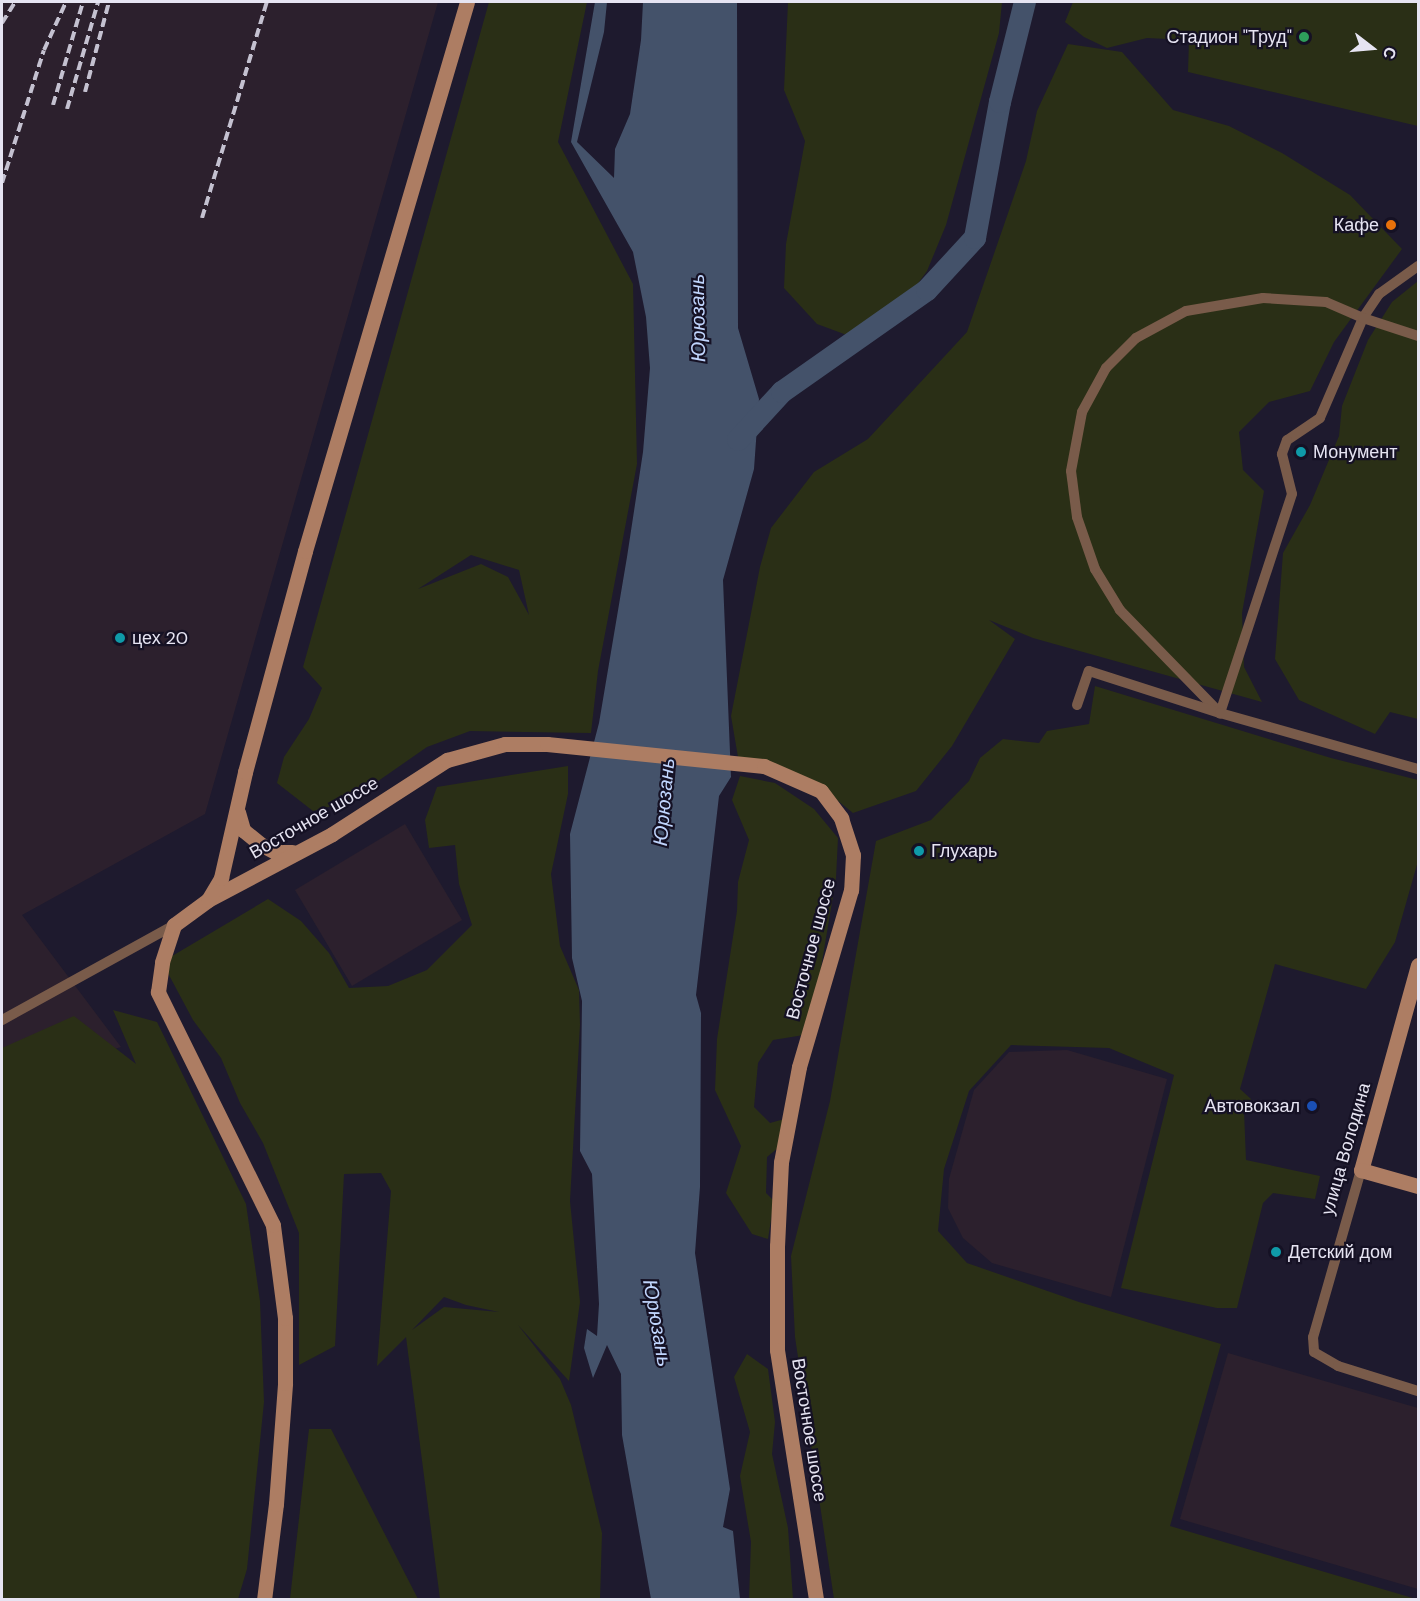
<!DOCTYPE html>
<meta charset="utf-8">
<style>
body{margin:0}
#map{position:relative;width:1420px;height:1601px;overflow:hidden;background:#1e1a2e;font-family:"DM Sans",sans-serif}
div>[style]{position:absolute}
.industrial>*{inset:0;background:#2c202d}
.green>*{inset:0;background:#2a2f16}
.water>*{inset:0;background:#44526a}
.river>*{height:22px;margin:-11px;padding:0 11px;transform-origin:11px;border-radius:11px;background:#44526a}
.street>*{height:10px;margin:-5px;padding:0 5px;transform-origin:5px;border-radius:5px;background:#795b4a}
.secondary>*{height:15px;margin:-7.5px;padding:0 7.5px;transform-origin:7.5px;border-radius:7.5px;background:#ad7d63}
.rail>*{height:4px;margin-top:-2px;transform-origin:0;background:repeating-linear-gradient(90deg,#c4c1d0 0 9px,transparent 0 13.5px)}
.dots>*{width:16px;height:16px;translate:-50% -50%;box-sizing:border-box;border:3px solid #151124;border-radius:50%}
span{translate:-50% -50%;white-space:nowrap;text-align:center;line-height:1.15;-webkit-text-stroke:4.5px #151124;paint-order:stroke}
.poi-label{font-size:18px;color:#e6e4f2}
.right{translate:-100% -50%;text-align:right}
.left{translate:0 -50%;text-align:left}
.street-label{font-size:18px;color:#e6e4f2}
.water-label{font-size:20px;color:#c0d5fd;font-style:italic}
.frame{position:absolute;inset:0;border:3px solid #e6e4f2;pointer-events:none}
.north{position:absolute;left:1342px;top:18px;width:60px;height:60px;-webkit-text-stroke:4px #151124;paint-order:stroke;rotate:106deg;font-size:16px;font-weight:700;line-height:24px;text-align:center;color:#e6e4f2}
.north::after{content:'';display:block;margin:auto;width:21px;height:27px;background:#e6e4f2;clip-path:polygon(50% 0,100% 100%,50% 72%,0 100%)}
</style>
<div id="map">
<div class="industrial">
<div style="clip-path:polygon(2px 2px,438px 2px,205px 814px,22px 915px,121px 1047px,2px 1084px)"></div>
<div style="clip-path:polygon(405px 824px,462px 920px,352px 986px,295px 890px)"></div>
<div style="clip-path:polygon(1067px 1050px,1167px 1079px,1111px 1297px,992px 1263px,963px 1238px,948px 1208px,949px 1179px,974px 1090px,1009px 1052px)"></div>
<div style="clip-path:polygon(1228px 1353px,1418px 1408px,1418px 1589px,1180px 1519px)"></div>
</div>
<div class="green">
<div style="clip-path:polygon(evenodd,489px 2px,587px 2px,558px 142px,633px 284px,637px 464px,598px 671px,591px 733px,470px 731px,427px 747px,348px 802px,313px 811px,277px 783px,284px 757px,309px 719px,322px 688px,303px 667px,489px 2px,471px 555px,519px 570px,529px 615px,508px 577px,481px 564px,418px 589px,471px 555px)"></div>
<div style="clip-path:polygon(788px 2px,1002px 2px,999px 33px,946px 225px,927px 271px,895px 315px,863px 341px,817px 324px,784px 288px,786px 244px,805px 141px,784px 90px)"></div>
<div style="clip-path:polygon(1073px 2px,1418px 2px,1418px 126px,1188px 72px,1189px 40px,1147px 38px,1107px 48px,1084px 37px,1065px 22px)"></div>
<div style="clip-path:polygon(1068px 44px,1122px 52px,1173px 110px,1229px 126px,1282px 153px,1350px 195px,1402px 249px,1334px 342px,1310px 391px,1269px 402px,1239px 432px,1243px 470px,1264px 491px,1242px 613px,1244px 667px,1262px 702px,1033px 638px,989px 620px,1015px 639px,952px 746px,916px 791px,853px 813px,811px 779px,738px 757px,731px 716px,760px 567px,771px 528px,814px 472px,868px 439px,967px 332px,1026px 161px,1037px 111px)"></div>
<div style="clip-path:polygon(1418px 281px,1418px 719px,1390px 712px,1375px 734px,1299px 700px,1275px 659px,1283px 553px,1310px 505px,1339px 436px,1342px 406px,1368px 340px,1392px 302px)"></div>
<div style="clip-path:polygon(1095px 686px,1331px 758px,1418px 780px,1418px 861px,1395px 942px,1366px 989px,1275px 964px,1240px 1089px,1251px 1099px,1244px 1111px,1246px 1160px,1320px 1176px,1315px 1199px,1273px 1193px,1263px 1203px,1237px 1308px,1217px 1308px,1121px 1288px,1174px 1075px,1109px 1048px,1011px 1045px,969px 1091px,944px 1169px,938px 1231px,967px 1263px,1079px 1302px,1221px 1344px,1170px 1526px,1416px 1599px,834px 1599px,795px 1337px,791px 1256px,830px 1101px,876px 841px,931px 820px,969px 781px,980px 758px,1003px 739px,1039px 743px,1047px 731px,1089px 724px)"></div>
<div style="clip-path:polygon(evenodd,568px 766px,568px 794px,551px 874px,560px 946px,579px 990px,580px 1025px,570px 1201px,580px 1302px,569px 1381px,518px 1325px,560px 1379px,571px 1405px,602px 1533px,600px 1599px,440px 1599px,406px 1337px,377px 1366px,391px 1191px,381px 1173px,344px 1174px,335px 1346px,299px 1365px,299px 1233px,263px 1143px,240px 1103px,221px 1058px,193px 1020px,162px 962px,268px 899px,301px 921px,329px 953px,349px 988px,388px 986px,427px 970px,472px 925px,459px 884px,455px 845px,429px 848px,425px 820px,437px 787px,568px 766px,444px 1297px,466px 1305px,499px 1312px,444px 1307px,412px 1330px,444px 1297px)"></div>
<div style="clip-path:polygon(740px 776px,775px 783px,814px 809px,838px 838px,836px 878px,810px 1034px,773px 1040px,758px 1063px,754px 1107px,770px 1123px,788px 1118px,785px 1142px,767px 1157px,766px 1193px,774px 1201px,768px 1239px,752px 1234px,726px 1193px,741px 1146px,715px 1090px,717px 1039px,737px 911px,738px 882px,749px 840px,732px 800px)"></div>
<div style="clip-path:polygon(113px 1010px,157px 1022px,246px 1204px,260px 1301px,264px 1402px,247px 1569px,238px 1599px,2px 1599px,2px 1048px,74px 1016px,136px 1064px)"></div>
<div style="clip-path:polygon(747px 1354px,768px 1369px,775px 1422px,772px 1454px,788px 1528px,793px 1599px,749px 1599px,751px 1542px,740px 1476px,750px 1432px,734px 1377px)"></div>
<div style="clip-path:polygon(309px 1429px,331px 1429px,418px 1599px,290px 1599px)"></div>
</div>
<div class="water">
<div style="clip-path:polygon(595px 2px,607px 2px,604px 32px,577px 142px,614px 178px,615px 149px,630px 114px,641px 40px,643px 2px,737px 2px,738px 328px,759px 399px,754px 469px,723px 580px,731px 777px,719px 796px,696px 995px,701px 1013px,700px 1187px,695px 1253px,730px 1489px,723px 1527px,733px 1531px,740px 1599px,651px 1599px,622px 1435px,621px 1374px,607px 1345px,593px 1378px,584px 1348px,587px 1329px,597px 1336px,599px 1304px,592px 1174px,580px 1151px,582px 1001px,572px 958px,570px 834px,599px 723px,627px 557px,643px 452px,650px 368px,646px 317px,633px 252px,571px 142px)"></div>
</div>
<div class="river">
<div style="left:738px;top:440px;width:65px;rotate:-47.5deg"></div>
<div style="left:782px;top:392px;width:177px;rotate:-35.1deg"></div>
<div style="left:927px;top:290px;width:71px;rotate:-47.3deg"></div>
<div style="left:975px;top:238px;width:138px;rotate:-79.6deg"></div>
<div style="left:1000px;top:102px;width:103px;rotate:-76deg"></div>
</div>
<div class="street">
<div style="left:1418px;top:266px;width:48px;rotate:144.3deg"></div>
<div style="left:1379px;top:294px;width:29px;rotate:124deg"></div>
<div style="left:1363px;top:318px;width:109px;rotate:113.3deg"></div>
<div style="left:1320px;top:418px;width:40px;rotate:146deg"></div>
<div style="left:1287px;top:440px;width:15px;rotate:110deg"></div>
<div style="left:1282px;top:454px;width:41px;rotate:76deg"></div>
<div style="left:1292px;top:494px;width:231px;rotate:108.2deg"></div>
<div style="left:1220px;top:713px;width:144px;rotate:-134.2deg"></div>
<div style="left:1120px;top:610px;width:48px;rotate:-121.4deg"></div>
<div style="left:1095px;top:569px;width:55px;rotate:-109.1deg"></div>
<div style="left:1077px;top:517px;width:46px;rotate:-97.4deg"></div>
<div style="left:1071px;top:471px;width:60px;rotate:-79.4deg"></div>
<div style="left:1082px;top:412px;width:50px;rotate:-61.4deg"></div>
<div style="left:1106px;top:368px;width:42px;rotate:-45deg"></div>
<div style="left:1136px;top:338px;width:57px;rotate:-28.4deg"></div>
<div style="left:1186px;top:311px;width:78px;rotate:-9.6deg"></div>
<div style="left:1263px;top:298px;width:63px;rotate:3.6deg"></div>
<div style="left:1326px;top:302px;width:40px;rotate:23.4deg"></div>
<div style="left:1363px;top:318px;width:58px;rotate:18.1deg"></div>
<div style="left:1077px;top:705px;width:36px;rotate:-71deg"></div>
<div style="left:1089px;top:671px;width:138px;rotate:17.8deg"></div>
<div style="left:1220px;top:713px;width:206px;rotate:15.8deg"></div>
<div style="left:2px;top:1020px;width:196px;rotate:-28.9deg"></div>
<div style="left:1361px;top:1170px;width:174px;rotate:106deg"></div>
<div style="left:1313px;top:1337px;width:15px;rotate:86deg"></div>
<div style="left:1314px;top:1352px;width:28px;rotate:30deg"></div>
<div style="left:1338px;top:1366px;width:84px;rotate:17.4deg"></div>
</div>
<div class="secondary">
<div style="left:238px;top:812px;width:19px;rotate:74deg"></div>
<div style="left:243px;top:830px;width:22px;rotate:39deg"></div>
<div style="left:260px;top:844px;width:17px;rotate:28deg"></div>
<div style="left:275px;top:852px;width:17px"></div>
<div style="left:208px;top:900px;width:140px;rotate:-28deg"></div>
<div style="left:332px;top:834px;width:137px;rotate:-32.8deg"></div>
<div style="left:447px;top:760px;width:60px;rotate:-15.4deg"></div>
<div style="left:505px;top:744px;width:42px"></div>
<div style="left:547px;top:744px;width:218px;rotate:5.8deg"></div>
<div style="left:764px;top:766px;width:62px;rotate:23.7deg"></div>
<div style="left:821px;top:791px;width:34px;rotate:53deg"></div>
<div style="left:841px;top:818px;width:39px;rotate:72deg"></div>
<div style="left:853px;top:855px;width:35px;rotate:93deg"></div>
<div style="left:851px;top:890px;width:184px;rotate:106.4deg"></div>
<div style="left:799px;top:1067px;width:97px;rotate:100.7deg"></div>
<div style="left:781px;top:1162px;width:84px;rotate:92.7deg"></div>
<div style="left:777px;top:1246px;width:104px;rotate:90deg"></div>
<div style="left:777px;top:1350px;width:253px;rotate:81.1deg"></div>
<div style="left:1418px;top:965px;width:213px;rotate:105.5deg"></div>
<div style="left:1361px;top:1170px;width:59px;rotate:15.7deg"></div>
<div style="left:264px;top:1600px;width:97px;rotate:-82.9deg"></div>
<div style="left:276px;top:1504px;width:121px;rotate:-85.7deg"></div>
<div style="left:285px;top:1383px;width:65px;rotate:-90deg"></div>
<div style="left:285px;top:1318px;width:94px;rotate:-97.4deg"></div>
<div style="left:273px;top:1225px;width:260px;rotate:-116.3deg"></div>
<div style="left:158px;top:992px;width:30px;rotate:-82deg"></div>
<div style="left:162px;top:962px;width:39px;rotate:-72deg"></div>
<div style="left:174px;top:925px;width:42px;rotate:-36.3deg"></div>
<div style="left:208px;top:900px;width:26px;rotate:-59deg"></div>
<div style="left:221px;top:878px;width:109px;rotate:-77.2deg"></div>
<div style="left:245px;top:772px;width:229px;rotate:-74.8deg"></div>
<div style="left:305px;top:551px;width:572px;rotate:-73.56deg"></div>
</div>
<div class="rail">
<div style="left:2px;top:23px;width:25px;rotate:-58deg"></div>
<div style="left:85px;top:92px;width:93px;rotate:-75.1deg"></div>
<div style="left:53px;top:105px;width:107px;rotate:-73.8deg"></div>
<div style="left:67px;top:109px;width:111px;rotate:-73.8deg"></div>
<div style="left:2px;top:183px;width:139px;rotate:-72.5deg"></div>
<div style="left:44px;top:50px;width:53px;rotate:-65.4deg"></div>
<div style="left:202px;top:218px;width:226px;rotate:-73.3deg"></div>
</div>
<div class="dots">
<div style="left:1304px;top:37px;background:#2e9e5b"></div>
<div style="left:1391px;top:225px;background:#e8710a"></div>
<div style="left:1301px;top:452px;background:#0f9aa8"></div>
<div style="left:120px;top:638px;background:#0f9aa8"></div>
<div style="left:919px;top:851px;background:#0f9aa8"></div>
<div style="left:1312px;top:1106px;background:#1a4fb4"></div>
<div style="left:1276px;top:1252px;background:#0f9aa8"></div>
</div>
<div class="poi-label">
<span class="right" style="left:1292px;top:37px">Стадион "Труд"</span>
<span class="right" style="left:1379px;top:225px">Кафе</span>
<span class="left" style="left:1313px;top:452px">Монумент</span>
<span class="left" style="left:132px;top:638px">цех 20</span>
<span class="left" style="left:931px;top:851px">Глухарь</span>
<span class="right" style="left:1300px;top:1106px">Автовокзал</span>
<span class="left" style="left:1288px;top:1252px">Детский дом</span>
</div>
<div class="street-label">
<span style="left:314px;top:818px;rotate:-30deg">Восточное шоссе</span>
<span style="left:811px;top:949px;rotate:-75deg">Восточное шоссе</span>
<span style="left:1346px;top:1149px;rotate:-74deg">улица Володина</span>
<span style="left:809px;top:1430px;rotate:81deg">Восточное шоссе</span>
</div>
<div class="water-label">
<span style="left:698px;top:318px;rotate:-91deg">Юрюзань</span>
<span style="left:664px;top:802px;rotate:-85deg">Юрюзань</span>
<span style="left:657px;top:1323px;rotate:80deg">Юрюзань</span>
</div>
<div class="frame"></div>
<div class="north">С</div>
</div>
